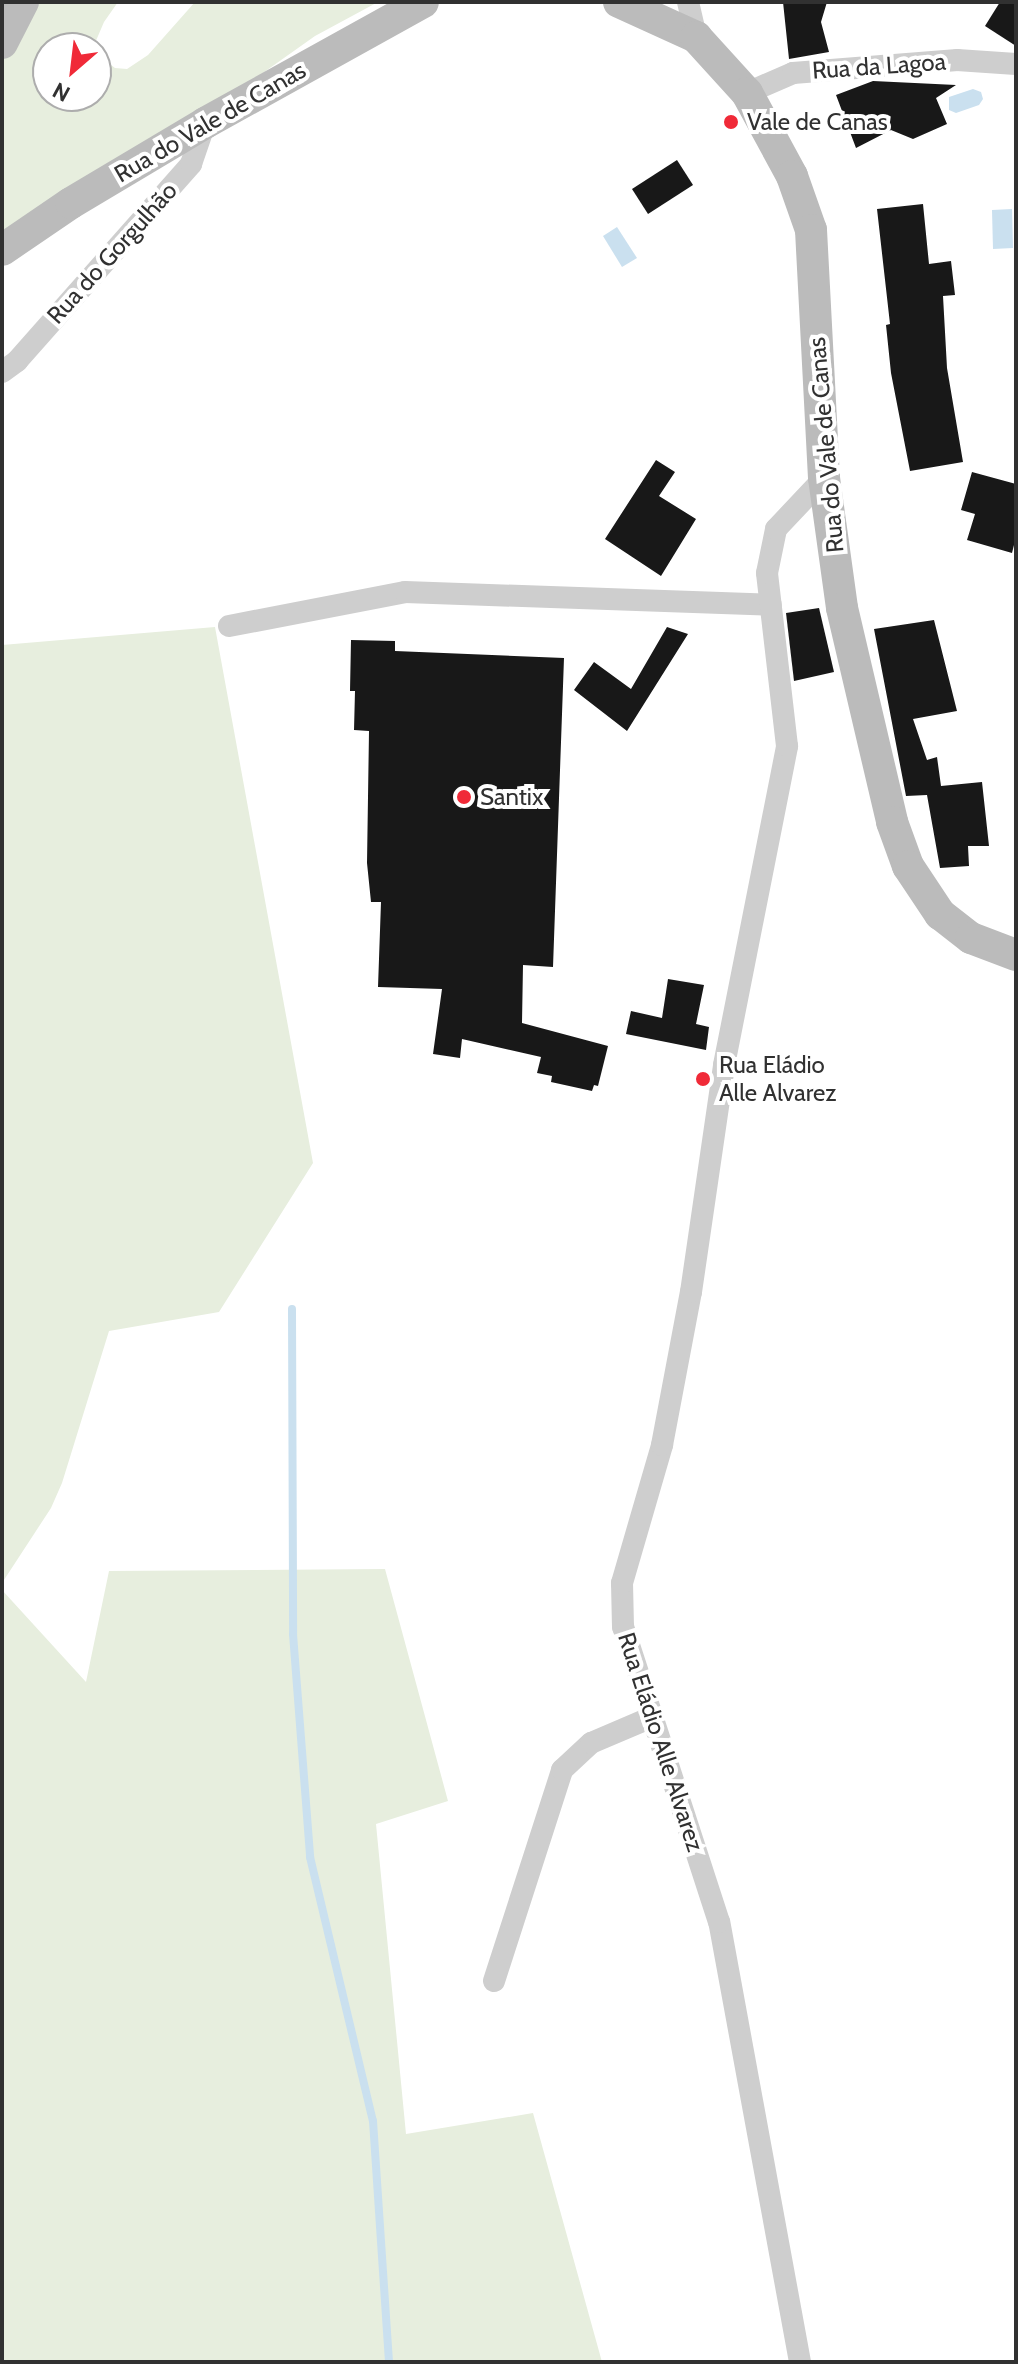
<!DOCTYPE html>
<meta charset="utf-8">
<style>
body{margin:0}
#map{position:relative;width:1018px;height:2364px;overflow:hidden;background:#fff;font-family:Cabin,sans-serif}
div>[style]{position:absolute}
.green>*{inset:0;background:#e7eede}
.water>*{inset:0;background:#cae0ef}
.stream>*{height:8px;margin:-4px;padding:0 4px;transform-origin:4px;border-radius:4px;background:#cae0ef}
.building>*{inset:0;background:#181818}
.street>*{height:22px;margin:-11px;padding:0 11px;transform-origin:11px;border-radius:11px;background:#cecece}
.secondary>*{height:32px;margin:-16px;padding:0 16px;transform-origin:16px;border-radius:16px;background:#bbb}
.dots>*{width:22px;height:22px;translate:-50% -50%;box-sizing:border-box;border:4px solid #fff;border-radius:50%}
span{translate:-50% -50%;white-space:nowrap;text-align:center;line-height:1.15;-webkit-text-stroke:8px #fff;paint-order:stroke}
.street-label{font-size:24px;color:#313131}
.poi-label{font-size:24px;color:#313131}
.left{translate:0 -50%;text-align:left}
.frame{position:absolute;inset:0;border:4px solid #313131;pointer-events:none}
.north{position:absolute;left:32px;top:32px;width:80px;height:80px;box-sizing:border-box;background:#fff;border:2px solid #adadad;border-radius:50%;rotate:208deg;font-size:22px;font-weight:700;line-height:32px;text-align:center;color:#313131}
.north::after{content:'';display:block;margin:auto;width:28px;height:36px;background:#f02a38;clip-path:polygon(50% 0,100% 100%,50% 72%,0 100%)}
</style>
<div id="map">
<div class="green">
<div style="clip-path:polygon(evenodd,2px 2px,118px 2px,104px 22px,95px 43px,98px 55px,115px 68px,127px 69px,148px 55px,195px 2px,378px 2px,315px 36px,216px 106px,2px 243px,2px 2px,48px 48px,96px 48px,96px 96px,48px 96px,48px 48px)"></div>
<div style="clip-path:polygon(215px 627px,313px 1163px,219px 1312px,109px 1331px,62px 1483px,51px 1508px,2px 1583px,2px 645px)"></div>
<div style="clip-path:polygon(385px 1569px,448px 1801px,376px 1824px,406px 2134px,533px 2113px,602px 2362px,2px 2362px,2px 1590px,86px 1682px,109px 1571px)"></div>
</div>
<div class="water">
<div style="clip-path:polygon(973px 89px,981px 92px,983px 99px,979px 105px,956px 113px,949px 110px,949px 97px)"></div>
<div style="clip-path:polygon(1012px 209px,1013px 248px,993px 249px,992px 210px)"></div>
<div style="clip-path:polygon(617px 227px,637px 258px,622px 267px,603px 236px)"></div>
</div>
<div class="stream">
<div style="left:292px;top:1309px;width:325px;rotate:89.8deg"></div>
<div style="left:293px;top:1634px;width:224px;rotate:85.6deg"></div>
<div style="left:310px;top:1857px;width:271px;rotate:76.6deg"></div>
<div style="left:373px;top:2121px;width:242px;rotate:86.2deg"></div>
</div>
<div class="building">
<div style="clip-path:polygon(783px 2px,827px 2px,821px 22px,829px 52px,789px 59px)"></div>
<div style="clip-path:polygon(1000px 2px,1016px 2px,1016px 46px,985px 26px)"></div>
<div style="clip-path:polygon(873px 81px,956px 85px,936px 98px,947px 124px,913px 139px,891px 130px,856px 148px,836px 95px)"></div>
<div style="clip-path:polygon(677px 160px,693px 185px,648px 214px,632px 189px)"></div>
<div style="clip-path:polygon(923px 204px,929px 264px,951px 261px,955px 295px,943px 296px,947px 368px,963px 462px,910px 471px,891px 373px,886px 325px,890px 324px,877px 209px)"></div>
<div style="clip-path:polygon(656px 460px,675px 472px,659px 496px,696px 519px,661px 576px,605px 539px)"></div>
<div style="clip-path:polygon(972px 472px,1016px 484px,1016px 537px,1012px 553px,967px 540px,975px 514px,961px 510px)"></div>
<div style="clip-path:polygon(819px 608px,834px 672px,794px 681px,786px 613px)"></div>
<div style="clip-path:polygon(934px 620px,957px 711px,913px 719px,927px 760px,937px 757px,941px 786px,982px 782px,989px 846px,968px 846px,969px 866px,940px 868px,927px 795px,906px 796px,874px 629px)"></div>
<div style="clip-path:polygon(667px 627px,688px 634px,627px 731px,574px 690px,594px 662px,631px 689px)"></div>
<div style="clip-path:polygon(351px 640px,395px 641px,395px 651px,564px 658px,553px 967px,523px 965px,522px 1023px,608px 1046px,598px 1086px,594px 1085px,592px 1091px,551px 1082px,552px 1076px,537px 1073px,541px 1057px,462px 1039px,460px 1058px,433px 1054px,442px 989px,378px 987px,381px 902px,371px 902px,367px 863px,369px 731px,354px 730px,355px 691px,350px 691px)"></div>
<div style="clip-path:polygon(668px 979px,704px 985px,696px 1024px,709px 1027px,706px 1050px,626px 1034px,631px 1011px,662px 1018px)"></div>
</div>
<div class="street">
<div style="left:688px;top:2px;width:36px;rotate:77deg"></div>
<div style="left:747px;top:93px;width:50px;rotate:-23.5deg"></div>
<div style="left:793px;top:73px;width:165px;rotate:-4.5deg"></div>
<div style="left:957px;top:60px;width:59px;rotate:3.9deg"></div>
<div style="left:2px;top:372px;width:19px;rotate:-36deg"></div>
<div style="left:17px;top:361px;width:263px;rotate:-48.5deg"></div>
<div style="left:191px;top:164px;width:43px;rotate:-71.1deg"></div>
<div style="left:229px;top:626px;width:179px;rotate:-10.9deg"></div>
<div style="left:405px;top:592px;width:366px;rotate:2deg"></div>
<div style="left:494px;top:1981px;width:222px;rotate:-72.1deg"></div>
<div style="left:562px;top:1770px;width:40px;rotate:-43deg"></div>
<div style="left:591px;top:1743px;width:66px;rotate:-23.1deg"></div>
<div style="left:800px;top:2362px;width:447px;rotate:-100.4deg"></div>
<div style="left:719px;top:1922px;width:310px;rotate:-108deg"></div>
<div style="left:623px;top:1627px;width:44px;rotate:-91.3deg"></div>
<div style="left:622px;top:1583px;width:144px;rotate:-73.8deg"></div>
<div style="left:662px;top:1445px;width:156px;rotate:-79.3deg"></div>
<div style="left:691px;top:1292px;width:229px;rotate:-81.7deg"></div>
<div style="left:724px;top:1065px;width:325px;rotate:-78.8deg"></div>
<div style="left:787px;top:746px;width:174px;rotate:-96.6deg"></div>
<div style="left:767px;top:573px;width:45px;rotate:-78.4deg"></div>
<div style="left:776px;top:529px;width:70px;rotate:-46.7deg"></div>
</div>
<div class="secondary">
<div style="left:619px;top:2px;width:85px;rotate:24.4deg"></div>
<div style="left:696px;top:37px;width:76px;rotate:47.7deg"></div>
<div style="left:747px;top:93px;width:94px;rotate:61.5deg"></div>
<div style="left:792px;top:176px;width:57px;rotate:70.6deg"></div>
<div style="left:811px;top:230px;width:248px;rotate:87deg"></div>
<div style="left:824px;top:478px;width:131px;rotate:82.1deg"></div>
<div style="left:842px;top:608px;width:220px;rotate:76.8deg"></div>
<div style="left:892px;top:822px;width:47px;rotate:70deg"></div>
<div style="left:908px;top:866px;width:58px;rotate:56.3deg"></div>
<div style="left:940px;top:914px;width:39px;rotate:38deg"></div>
<div style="left:971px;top:938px;width:48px;rotate:20.7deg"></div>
<div style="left:2px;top:43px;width:46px;rotate:-62.9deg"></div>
<div style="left:2px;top:250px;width:83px;rotate:-34.3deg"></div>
<div style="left:71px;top:203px;width:156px;rotate:-30.8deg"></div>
<div style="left:205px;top:123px;width:249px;rotate:-29deg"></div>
</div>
<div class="dots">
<div style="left:731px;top:122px;background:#f02a38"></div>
<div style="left:464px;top:797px;background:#f02a38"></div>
<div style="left:703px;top:1079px;background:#f02a38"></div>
</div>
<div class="street-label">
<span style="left:879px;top:66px;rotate:-4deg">Rua da Lagoa</span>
<span style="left:210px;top:122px;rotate:-30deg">Rua do Vale de Canas</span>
<span style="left:112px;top:253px;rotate:-48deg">Rua do Gorgulhão</span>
<span style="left:826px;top:445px;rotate:-95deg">Rua do Vale de Canas</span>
<span style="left:661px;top:1742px;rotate:72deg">Rua Eládio Alle Alvarez</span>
</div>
<div class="poi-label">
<span class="left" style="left:747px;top:122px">Vale de Canas</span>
<span class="left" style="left:480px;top:797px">Santix</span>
<span class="left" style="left:719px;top:1079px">Rua Eládio<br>Alle Alvarez</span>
</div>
<div class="frame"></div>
<div class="north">N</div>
</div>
